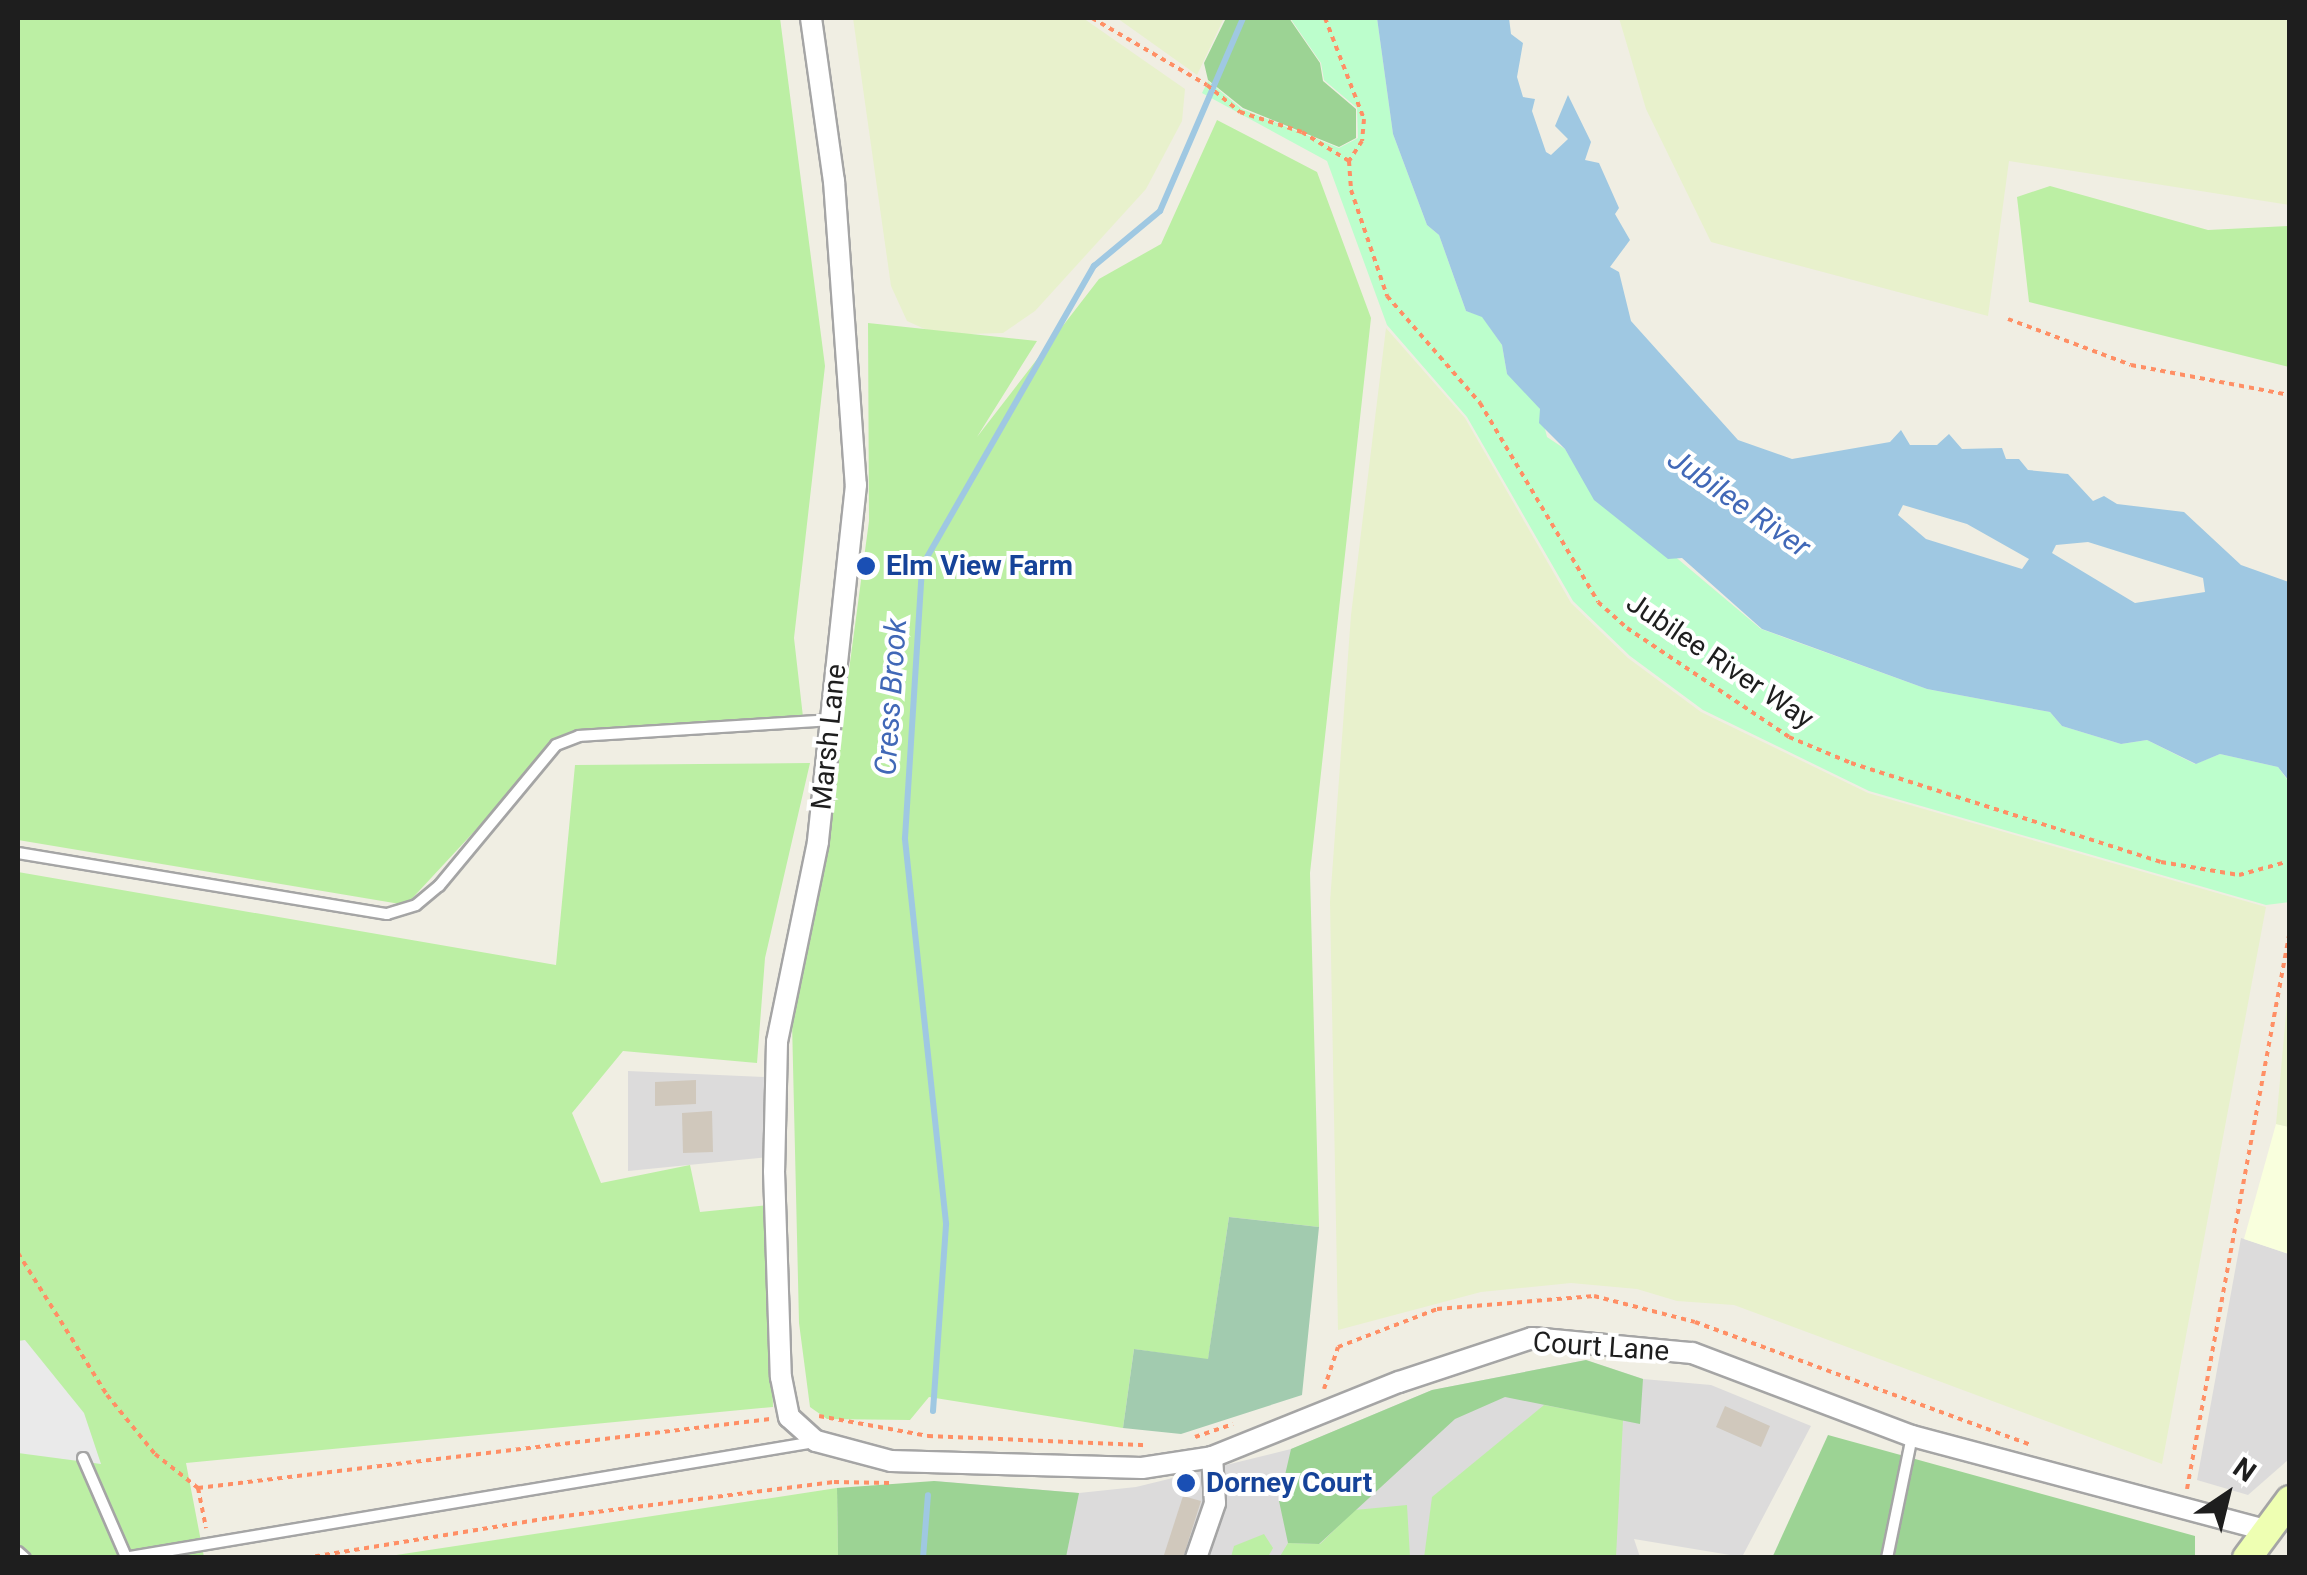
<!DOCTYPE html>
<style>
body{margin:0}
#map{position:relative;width:2307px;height:1575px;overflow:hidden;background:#f0eee3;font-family:Roboto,sans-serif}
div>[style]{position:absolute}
.residential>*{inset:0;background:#dcdbdb}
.education>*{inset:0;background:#f9ffdd}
.farmland>*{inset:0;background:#e8f1cc}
.grass>*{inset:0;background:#bcefa4}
.forest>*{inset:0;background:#9cd394}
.cemetery>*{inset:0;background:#a2cbaf}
.park>*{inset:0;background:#bcfecc}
.parking>*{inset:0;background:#eaeaea}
.water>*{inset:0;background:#9fc8e2}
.stream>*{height:6px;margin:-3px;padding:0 3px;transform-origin:3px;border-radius:3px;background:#9fc8e2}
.building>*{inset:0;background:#d0c8bc}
.path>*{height:4px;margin-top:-2px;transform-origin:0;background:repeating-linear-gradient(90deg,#ff8f65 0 5px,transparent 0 10px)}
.roads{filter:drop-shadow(2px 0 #a5a5a5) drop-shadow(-2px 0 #a5a5a5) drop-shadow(0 2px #a5a5a5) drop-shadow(0 -2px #a5a5a5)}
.lane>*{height:10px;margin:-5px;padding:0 5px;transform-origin:5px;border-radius:5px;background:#fff}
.street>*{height:20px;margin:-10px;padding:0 10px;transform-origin:10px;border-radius:10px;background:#fff}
.secondary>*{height:28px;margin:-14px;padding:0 14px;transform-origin:14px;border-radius:14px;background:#eeffb2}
.dots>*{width:28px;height:28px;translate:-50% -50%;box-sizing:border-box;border:5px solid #fff;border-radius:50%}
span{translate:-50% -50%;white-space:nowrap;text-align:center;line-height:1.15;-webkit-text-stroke:8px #fff;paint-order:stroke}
.transit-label{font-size:28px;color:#164399;font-weight:700}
.left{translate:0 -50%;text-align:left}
.street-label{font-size:28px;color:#1e1e1e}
.water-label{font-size:30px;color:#4168b7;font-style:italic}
.frame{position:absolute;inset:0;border:20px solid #1e1e1e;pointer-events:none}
.north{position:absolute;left:2177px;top:1445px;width:100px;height:100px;-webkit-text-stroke:8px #fff;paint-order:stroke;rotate:35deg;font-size:28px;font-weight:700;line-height:40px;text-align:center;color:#1e1e1e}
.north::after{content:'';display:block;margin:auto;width:35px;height:45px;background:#1e1e1e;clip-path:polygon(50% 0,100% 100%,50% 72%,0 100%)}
</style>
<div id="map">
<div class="residential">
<div style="clip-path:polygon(628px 1071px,766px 1077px,770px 1157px,628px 1171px)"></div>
<div style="clip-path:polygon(2241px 1238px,2289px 1254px,2289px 1459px,2248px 1495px,2197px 1480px)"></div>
<div style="clip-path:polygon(1586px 1360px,1643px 1379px,1711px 1385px,1811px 1426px,1742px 1557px,1634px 1539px,1640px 1557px,838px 1557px,934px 1481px,1079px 1493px,1136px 1487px,1291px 1449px,1432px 1390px)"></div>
</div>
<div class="education">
<div style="clip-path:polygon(2276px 1124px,2289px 1127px,2289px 1254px,2244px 1239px)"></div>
</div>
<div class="farmland">
<div style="clip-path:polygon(853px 18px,1083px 18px,1185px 89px,1182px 121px,1146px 189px,1035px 311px,1003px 333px,938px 335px,907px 321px,891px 286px)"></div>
<div style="clip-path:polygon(1117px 18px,1224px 18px,1197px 75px)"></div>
<div style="clip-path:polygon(1619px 18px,2289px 18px,2289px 205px,2009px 161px,1988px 316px,1711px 242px,1646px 109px)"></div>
<div style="clip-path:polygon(1386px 328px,1465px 418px,1571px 603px,1628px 658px,1701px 712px,1868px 793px,2266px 907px,2162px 1464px,1734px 1305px,1677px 1301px,1637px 1289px,1571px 1283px,1481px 1292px,1338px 1330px,1330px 902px,1351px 615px)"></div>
<div style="clip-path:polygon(2289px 982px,2290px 1127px,2289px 1127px,2276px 1124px)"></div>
</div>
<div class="grass">
<div style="clip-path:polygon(18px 18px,780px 18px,825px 366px,794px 638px,803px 717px,562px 737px,406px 905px,18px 840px)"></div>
<div style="clip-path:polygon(1217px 120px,1317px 172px,1371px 318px,1310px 873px,1319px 1227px,1229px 1217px,1208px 1360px,1134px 1349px,1123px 1428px,929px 1397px,910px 1420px,827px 1419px,810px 1407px,799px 1323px,792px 1022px,836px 767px,869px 521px,868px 323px,1037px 341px,977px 437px,1099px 279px,1161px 244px)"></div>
<div style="clip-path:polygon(2050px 186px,2208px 230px,2289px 226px,2289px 367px,2029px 302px,2017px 197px)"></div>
<div style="clip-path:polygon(810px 763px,765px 958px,757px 1063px,623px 1051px,572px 1113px,601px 1183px,690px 1165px,700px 1212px,768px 1205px,773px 1407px,186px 1463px,204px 1557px,18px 1557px,18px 872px,556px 965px,575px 765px)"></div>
<div style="clip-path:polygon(1544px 1405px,1623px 1420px,1616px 1557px,1424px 1558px,1432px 1497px)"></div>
<div style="clip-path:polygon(837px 1488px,838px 1557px,383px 1557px)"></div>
<div style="clip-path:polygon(1407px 1505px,1410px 1557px,1279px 1558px,1288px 1543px,1320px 1544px,1355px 1510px)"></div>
<div style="clip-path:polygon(1264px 1534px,1273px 1548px,1268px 1557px,1231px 1557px,1234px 1546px)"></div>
</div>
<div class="forest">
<div style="clip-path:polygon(1226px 18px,1289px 18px,1320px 63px,1323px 81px,1356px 109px,1356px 138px,1339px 147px,1243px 108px,1208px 80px,1204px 63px)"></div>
<div style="clip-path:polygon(1586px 1360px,1643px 1379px,1640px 1424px,1505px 1397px,1455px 1419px,1319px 1544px,1288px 1543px,1279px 1501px,1291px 1449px,1432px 1390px)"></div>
<div style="clip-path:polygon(1828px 1435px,2195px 1536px,2195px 1557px,1772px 1558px)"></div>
<div style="clip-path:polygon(934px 1481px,1079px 1493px,1066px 1557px,838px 1557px,837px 1488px)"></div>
</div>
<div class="cemetery">
<div style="clip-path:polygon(1229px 1217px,1319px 1227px,1302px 1395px,1181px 1434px,1123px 1428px,1134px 1349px,1208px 1359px)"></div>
</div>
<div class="park">
<div style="clip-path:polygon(1290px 18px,1377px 18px,1393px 134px,1427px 225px,1439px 235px,1466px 311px,1482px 316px,1502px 345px,1507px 374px,1521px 382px,1540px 409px,1547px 437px,1565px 449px,1583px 479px,1761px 629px,1927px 689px,2050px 712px,2062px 726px,2121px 744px,2147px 740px,2195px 764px,2220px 754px,2278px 767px,2289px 782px,2289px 902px,2266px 905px,1869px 791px,1703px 710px,1630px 656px,1573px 601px,1467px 417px,1387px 325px,1327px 161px,1202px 93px,1208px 81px,1242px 109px,1339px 148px,1358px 138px,1357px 108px,1324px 80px,1321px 63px)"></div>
</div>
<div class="parking">
<div style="clip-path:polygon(25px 1340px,84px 1413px,101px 1464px,18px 1453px,18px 1341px)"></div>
</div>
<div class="water">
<div style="clip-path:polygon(evenodd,1377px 18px,1509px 18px,1511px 34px,1523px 43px,1517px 77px,1523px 97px,1535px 99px,1532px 111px,1546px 152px,1551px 155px,1568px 139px,1555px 126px,1568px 95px,1591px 142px,1585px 160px,1599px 163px,1619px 208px,1615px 214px,1630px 240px,1610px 267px,1619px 272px,1631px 321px,1738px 440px,1792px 459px,1890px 442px,1901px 430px,1910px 445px,1937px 445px,1949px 434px,1962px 449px,2002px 448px,2006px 459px,2019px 459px,2028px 470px,2068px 474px,2093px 501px,2104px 496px,2117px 504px,2184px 512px,2241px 565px,2289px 582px,2289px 781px,2278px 767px,2220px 754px,2196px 764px,2147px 740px,2121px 744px,2062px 726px,2050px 712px,1927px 689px,1762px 629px,1682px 558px,1668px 559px,1594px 500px,1565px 449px,1539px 423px,1540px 409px,1507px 374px,1502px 345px,1482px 317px,1466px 311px,1439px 235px,1427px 225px,1393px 134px,1377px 18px,1903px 505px,1967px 524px,2029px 559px,2022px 569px,1926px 539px,1898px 515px,1903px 505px,1377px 18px,2088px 542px,2203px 578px,2205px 592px,2135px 603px,2052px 553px,2056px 545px,2088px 542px)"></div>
</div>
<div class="stream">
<div style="left:933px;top:1411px;width:188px;rotate:-86deg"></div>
<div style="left:946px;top:1223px;width:387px;rotate:-96.1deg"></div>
<div style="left:905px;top:838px;width:273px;rotate:-86.4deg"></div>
<div style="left:922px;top:566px;width:346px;rotate:-60.2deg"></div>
<div style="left:1094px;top:266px;width:86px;rotate:-39.8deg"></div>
<div style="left:1160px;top:211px;width:210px;rotate:-66.7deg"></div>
<div style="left:923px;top:1558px;width:63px;rotate:-85.5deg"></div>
</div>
<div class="building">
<div style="clip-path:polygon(696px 1080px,696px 1104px,655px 1106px,655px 1082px)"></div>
<div style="clip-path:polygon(712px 1111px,713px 1152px,683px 1153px,682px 1113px)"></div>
<div style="clip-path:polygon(1725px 1406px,1770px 1426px,1761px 1447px,1716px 1427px)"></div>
<div style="clip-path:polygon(1183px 1496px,1201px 1501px,1183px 1558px,1163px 1558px)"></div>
</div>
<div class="path">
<div style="left:1092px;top:18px;width:133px;rotate:30.2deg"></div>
<div style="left:1207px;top:85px;width:43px;rotate:39.3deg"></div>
<div style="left:1240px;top:112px;width:65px;rotate:17.9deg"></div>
<div style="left:1302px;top:132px;width:55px;rotate:31.7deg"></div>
<div style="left:1325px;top:18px;width:108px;rotate:68.9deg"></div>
<div style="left:1364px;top:119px;width:22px;rotate:95deg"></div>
<div style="left:1362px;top:141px;width:24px;rotate:123deg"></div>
<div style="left:1349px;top:161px;width:29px;rotate:86deg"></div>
<div style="left:1351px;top:190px;width:112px;rotate:71.2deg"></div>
<div style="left:1387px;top:296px;width:142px;rotate:49deg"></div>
<div style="left:1480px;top:403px;width:231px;rotate:59.3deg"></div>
<div style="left:1598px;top:602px;width:39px;rotate:42deg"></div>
<div style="left:1627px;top:628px;width:195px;rotate:33.9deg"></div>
<div style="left:1789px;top:737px;width:67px;rotate:22.8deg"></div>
<div style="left:1851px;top:763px;width:325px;rotate:17.7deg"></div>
<div style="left:2161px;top:862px;width:79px;rotate:9.5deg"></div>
<div style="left:2239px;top:875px;width:53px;rotate:-15.4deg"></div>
<div style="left:2008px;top:319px;width:131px;rotate:20.5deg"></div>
<div style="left:2131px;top:365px;width:162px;rotate:10.7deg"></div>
<div style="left:18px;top:1253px;width:168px;rotate:57.9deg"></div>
<div style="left:107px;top:1395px;width:76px;rotate:50.9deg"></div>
<div style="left:155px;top:1454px;width:55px;rotate:38.3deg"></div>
<div style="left:198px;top:1488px;width:41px;rotate:78.7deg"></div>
<div style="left:1324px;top:1389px;width:44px;rotate:-71.6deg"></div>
<div style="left:1338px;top:1347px;width:106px;rotate:-21deg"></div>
<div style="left:1437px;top:1309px;width:158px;rotate:-4.7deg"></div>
<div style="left:1594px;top:1296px;width:104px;rotate:14.4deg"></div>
<div style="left:1695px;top:1322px;width:359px;rotate:20.1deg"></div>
<div style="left:819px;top:1416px;width:111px;rotate:10.4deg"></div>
<div style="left:928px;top:1436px;width:219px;rotate:2.4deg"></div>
<div style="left:1195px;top:1437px;width:40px;rotate:-18.9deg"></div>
<div style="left:198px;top:1488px;width:576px;rotate:-6.88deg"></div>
<div style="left:2187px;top:1489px;width:568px;rotate:-79.56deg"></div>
<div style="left:305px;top:1558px;width:247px;rotate:-9.3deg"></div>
<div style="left:549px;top:1518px;width:287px;rotate:-7.2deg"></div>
<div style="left:834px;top:1482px;width:56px;rotate:1deg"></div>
</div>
<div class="roads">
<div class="lane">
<div style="left:18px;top:853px;width:374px;rotate:9.4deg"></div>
<div style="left:387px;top:914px;width:30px;rotate:-17deg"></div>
<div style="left:416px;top:905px;width:30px;rotate:-40deg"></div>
<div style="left:439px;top:886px;width:183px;rotate:-50.3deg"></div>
<div style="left:556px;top:745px;width:25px;rotate:-21deg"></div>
<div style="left:579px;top:736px;width:253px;rotate:-3.6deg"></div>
<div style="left:83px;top:1458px;width:108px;rotate:66.5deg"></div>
<div style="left:18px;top:1552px;width:9px;rotate:41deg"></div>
<div style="left:124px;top:1558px;width:700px;rotate:-9.54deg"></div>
<div style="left:1887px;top:1558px;width:125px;rotate:-78.4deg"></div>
</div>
<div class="street">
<div style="left:811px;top:18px;width:165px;rotate:82deg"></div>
<div style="left:834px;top:181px;width:305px;rotate:85.9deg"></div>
<div style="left:856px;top:485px;width:359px;rotate:96.1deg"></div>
<div style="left:818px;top:842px;width:204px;rotate:101.6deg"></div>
<div style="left:777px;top:1042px;width:129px;rotate:91.3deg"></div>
<div style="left:774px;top:1171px;width:206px;rotate:88.1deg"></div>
<div style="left:781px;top:1377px;width:41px;rotate:78.7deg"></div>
<div style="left:789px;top:1417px;width:36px;rotate:42deg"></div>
<div style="left:816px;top:1441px;width:78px;rotate:14.9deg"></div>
<div style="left:891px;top:1461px;width:251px;rotate:1.6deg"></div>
<div style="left:1142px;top:1468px;width:71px;rotate:-8.9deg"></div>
<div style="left:1212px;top:1457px;width:201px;rotate:-21.9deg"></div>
<div style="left:1399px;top:1382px;width:140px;rotate:-18.3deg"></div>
<div style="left:1532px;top:1338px;width:161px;rotate:5.4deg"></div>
<div style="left:1692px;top:1353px;width:235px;rotate:20.7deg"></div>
<div style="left:1912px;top:1436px;width:362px;rotate:14.9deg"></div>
<div style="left:1196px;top:1558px;width:58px;rotate:-70.9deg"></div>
<div style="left:1215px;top:1503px;width:46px;rotate:-93.7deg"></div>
</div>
<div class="secondary">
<div style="left:2247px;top:1558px;width:72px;rotate:-53.4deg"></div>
</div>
</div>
<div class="dots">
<div style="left:866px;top:566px;background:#1a4fb4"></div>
<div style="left:1186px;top:1483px;background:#1a4fb4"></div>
</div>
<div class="transit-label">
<span class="left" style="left:886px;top:566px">Elm View Farm</span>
<span class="left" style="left:1206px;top:1483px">Dorney Court</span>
</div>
<div class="street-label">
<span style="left:1720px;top:661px;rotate:34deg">Jubilee River Way</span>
<span style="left:829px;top:737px;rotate:-84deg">Marsh Lane</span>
<span style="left:1601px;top:1347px;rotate:4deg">Court Lane</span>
</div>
<div class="water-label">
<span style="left:1739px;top:503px;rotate:35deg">Jubilee River</span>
<span style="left:891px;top:697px;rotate:-86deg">Cress Brook</span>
</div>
<div class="frame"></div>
<div class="north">N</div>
</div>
